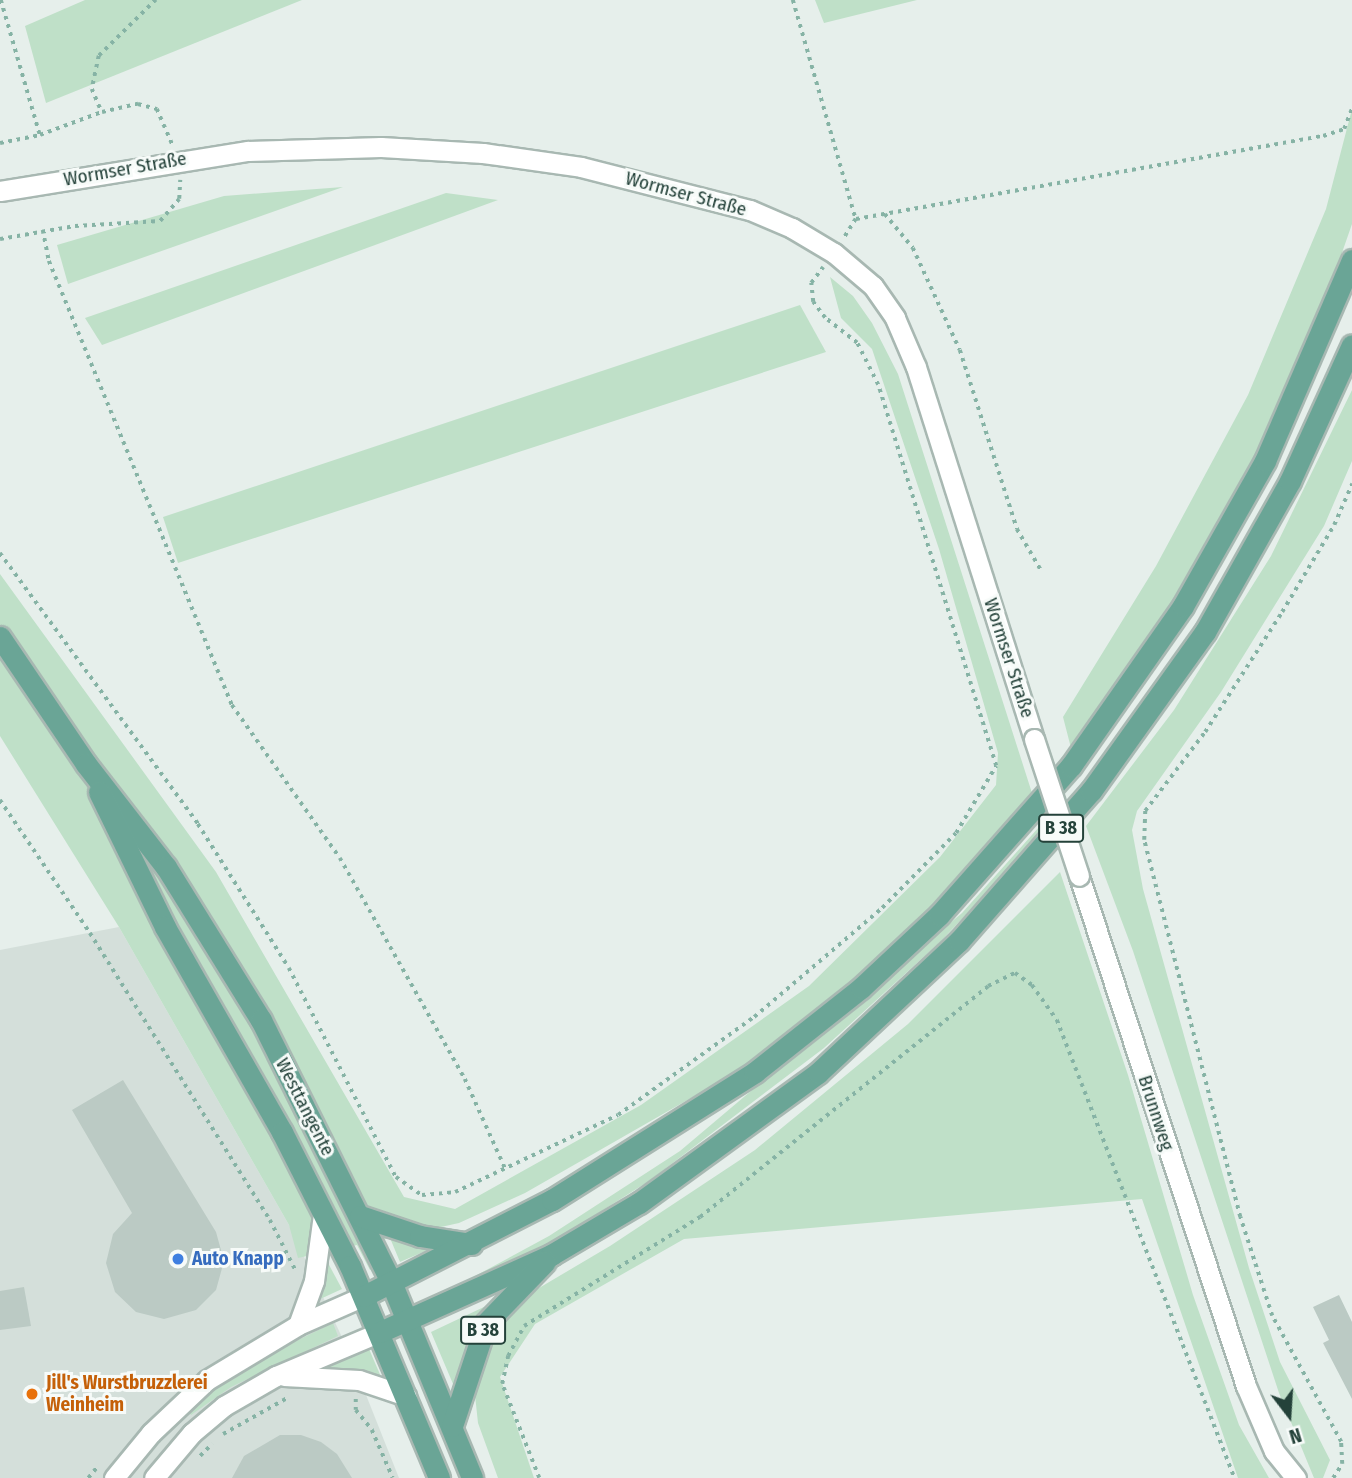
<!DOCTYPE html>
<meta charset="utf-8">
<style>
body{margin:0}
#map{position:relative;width:1352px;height:1478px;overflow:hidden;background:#e6efeb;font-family:"Fira Sans Condensed",sans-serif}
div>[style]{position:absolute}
.built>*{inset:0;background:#d4dfda}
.green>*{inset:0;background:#bfe0c8}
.building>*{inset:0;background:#bbcac4}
.path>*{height:3.5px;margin-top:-1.75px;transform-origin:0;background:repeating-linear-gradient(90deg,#86b3a5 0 3.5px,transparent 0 8.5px)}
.roads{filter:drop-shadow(2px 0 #a8b8b2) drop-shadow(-2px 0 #a8b8b2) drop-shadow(0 2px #a8b8b2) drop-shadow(0 -2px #a8b8b2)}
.street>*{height:19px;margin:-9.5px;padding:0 9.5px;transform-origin:9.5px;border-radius:9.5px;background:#fff}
.primary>*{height:21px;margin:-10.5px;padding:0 10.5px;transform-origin:10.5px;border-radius:10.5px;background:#6aa596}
.bridges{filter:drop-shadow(2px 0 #a8b8b2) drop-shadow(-2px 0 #a8b8b2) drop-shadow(0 2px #a8b8b2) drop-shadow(0 -2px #a8b8b2)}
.street-bridge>*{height:19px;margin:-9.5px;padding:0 9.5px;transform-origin:9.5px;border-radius:9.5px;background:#fff}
.dots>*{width:19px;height:19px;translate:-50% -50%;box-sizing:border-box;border:4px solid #f7fbf9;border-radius:50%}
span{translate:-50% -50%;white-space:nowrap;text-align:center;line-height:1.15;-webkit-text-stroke:6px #f7fbf9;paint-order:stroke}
.shield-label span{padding:2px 5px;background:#f7fbf9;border:2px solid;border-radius:5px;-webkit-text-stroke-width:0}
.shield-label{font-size:18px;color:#24423a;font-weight:700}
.street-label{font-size:19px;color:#24423a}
.shop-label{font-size:19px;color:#366cbe;font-weight:700}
.left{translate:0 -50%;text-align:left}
.food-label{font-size:19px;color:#c56008;font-weight:700}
.north{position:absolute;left:1254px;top:1380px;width:70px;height:70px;-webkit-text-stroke:5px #f7fbf9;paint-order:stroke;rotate:163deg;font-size:19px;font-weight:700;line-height:28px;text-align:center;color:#24423a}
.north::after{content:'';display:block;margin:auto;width:24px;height:32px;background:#24423a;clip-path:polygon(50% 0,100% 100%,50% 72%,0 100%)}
</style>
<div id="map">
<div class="built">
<div style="clip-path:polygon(119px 927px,289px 1225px,349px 1352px,399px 1478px,0 1478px,0 950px)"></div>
</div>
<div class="green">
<div style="clip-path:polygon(85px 0,302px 0,46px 103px,25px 26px)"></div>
<div style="clip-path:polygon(815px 0,917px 0,824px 23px)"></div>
<div style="clip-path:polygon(1352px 109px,1352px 224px,1328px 293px,1244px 484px,1161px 622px,1071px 748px,1063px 717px,1156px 566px,1248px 395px,1326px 209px)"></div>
<div style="clip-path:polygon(343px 187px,68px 284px,57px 245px,224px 196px)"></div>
<div style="clip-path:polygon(446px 193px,498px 200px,102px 345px,85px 318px)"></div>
<div style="clip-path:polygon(830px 277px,853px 296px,872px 323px,898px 374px,1032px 793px,919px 923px,759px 1059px,525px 1193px,459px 1223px,391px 1238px,430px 1249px,400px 1262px,390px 1238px,364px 1244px,373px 1268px,370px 1270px,357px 1245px,298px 1258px,289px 1225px,119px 927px,0 736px,0 574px,216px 872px,404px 1197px,455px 1209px,641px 1105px,809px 986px,940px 857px,996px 785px,998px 753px,939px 549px,872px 349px,841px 318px)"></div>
<div style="clip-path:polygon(800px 305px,826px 352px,178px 563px,163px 517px)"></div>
<div style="clip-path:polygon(1352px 390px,1352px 461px,1324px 526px,1221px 692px,1137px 811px,1132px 830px,1143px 889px,1249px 1268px,1280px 1362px,1330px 1460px,1323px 1478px,1314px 1478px,1279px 1393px,1133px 951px,1086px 826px,1174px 710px,1271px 556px)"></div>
<div style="clip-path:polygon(1040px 826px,1043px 833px,941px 941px,824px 1048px,649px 1181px,554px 1241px,445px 1299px,442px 1294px,549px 1236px,680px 1151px,962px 913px)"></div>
<div style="clip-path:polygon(1060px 872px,1128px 1075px,1193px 1295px,1239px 1425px,1269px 1478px,1238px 1478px,1142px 1199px,684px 1239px,535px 1324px,500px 1377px,534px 1478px,498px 1478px,478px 1423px,474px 1386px,496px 1322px,517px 1301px,610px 1246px,755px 1150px,908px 1024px)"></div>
<div style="clip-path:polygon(328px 1263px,342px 1289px,318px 1300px,325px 1264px)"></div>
<div style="clip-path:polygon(486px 1306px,471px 1334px,456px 1391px,431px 1332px)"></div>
<div style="clip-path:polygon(333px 1323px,338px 1336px,231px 1387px,191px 1415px,187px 1409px,257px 1360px)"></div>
<div style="clip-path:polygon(369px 1349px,382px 1379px,327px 1368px,327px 1366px)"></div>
</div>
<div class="building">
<div style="clip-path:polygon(123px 1080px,216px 1232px,224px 1261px,216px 1290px,196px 1310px,164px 1319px,136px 1312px,115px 1292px,106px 1263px,113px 1234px,132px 1213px,72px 1110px)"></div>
<div style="clip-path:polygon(24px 1287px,31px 1326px,0 1330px,0 1291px)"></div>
<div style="clip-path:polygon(1339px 1295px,1352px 1322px,1352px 1399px,1323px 1343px,1329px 1340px,1313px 1307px)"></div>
<div style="clip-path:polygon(280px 1435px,301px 1435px,321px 1442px,337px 1454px,352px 1478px,232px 1478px,244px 1456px)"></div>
</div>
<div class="path">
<div style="left:1px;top:0;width:141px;rotate:73.9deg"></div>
<div style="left:156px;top:0;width:80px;rotate:135.5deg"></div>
<div style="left:99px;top:56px;width:34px;rotate:102deg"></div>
<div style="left:92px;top:89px;width:25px;rotate:67deg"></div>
<div style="left:102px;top:112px;width:37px;rotate:-13deg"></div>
<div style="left:138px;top:104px;width:20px;rotate:15deg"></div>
<div style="left:157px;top:109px;width:40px;rotate:66.6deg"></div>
<div style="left:793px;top:0;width:228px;rotate:74deg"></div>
<div style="left:856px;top:219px;width:22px;rotate:122deg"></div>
<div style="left:0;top:143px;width:41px;rotate:-11.3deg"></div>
<div style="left:40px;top:135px;width:66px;rotate:-20.4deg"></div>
<div style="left:885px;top:214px;width:44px;rotate:50.5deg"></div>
<div style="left:913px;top:248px;width:112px;rotate:65.3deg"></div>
<div style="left:960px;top:350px;width:188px;rotate:72.3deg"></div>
<div style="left:1017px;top:529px;width:50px;rotate:59.8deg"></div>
<div style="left:856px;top:219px;width:474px;rotate:-10.1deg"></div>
<div style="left:1323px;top:136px;width:22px;rotate:-18deg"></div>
<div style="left:1344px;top:129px;width:22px;rotate:-69deg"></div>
<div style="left:43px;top:230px;width:32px;rotate:79deg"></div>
<div style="left:49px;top:261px;width:480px;rotate:67.6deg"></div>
<div style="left:232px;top:705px;width:187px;rotate:54.8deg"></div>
<div style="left:340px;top:858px;width:254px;rotate:60.5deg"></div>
<div style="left:465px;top:1079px;width:98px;rotate:65.8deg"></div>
<div style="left:0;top:239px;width:76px;rotate:-9.8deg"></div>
<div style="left:75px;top:226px;width:85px;rotate:-3.4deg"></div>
<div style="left:160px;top:221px;width:29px;rotate:-49deg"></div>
<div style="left:179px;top:199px;width:19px;rotate:-87deg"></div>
<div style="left:0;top:553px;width:336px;rotate:53.8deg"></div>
<div style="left:198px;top:824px;width:170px;rotate:57.7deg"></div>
<div style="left:289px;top:968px;width:235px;rotate:62.9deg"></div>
<div style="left:396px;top:1177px;width:32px;rotate:35deg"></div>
<div style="left:422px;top:1195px;width:33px;rotate:-5deg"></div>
<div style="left:455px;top:1192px;width:180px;rotate:-25.3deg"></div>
<div style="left:618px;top:1115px;width:168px;rotate:-35.8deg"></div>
<div style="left:754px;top:1017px;width:168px;rotate:-40.4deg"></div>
<div style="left:882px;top:908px;width:105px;rotate:-45.4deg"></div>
<div style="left:956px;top:833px;width:78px;rotate:-59.2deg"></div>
<div style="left:996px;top:766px;width:399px;rotate:-107.2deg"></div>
<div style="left:878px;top:385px;width:47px;rotate:-116.6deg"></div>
<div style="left:857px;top:343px;width:41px;rotate:-142deg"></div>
<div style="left:825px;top:318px;width:20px;rotate:-127deg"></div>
<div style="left:813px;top:302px;width:19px;rotate:-96deg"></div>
<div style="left:811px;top:283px;width:20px;rotate:-53deg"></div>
<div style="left:0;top:800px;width:161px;rotate:55.9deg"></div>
<div style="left:90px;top:933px;width:339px;rotate:57.9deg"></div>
<div style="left:270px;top:1220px;width:57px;rotate:63deg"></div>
<div style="left:356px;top:1399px;width:11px;rotate:90deg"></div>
<div style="left:356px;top:1410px;width:26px;rotate:51deg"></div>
<div style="left:372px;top:1430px;width:52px;rotate:66.4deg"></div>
<div style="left:223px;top:1434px;width:76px;rotate:-29.3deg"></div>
<div style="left:200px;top:1456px;width:17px;rotate:-45deg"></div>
<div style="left:88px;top:1478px;width:16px;rotate:-50deg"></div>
<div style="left:539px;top:1478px;width:101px;rotate:-111.5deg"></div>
<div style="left:502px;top:1384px;width:29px;rotate:-78deg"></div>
<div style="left:508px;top:1356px;width:34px;rotate:-62deg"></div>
<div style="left:524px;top:1326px;width:207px;rotate:-31.8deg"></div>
<div style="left:700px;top:1217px;width:369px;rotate:-38.7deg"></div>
<div style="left:988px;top:986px;width:30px;rotate:-26deg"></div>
<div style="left:1015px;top:973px;width:21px;rotate:35deg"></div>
<div style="left:1032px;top:985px;width:43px;rotate:54.5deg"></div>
<div style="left:1057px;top:1020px;width:491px;rotate:68.8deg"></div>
<div style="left:1333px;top:1478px;width:17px;rotate:-57deg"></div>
<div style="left:1342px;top:1464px;width:22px;rotate:-93deg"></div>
<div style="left:1341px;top:1442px;width:144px;rotate:-118.7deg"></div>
<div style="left:1272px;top:1316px;width:104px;rotate:-107.9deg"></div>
<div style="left:1240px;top:1217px;width:389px;rotate:-104.3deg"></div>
<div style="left:1144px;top:840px;width:29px;rotate:-88deg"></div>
<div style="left:1145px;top:811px;width:99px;rotate:-52.8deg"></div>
<div style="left:1205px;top:732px;width:143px;rotate:-57.3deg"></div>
<div style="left:1282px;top:612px;width:101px;rotate:-59.1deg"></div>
<div style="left:1334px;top:525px;width:45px;rotate:-66.3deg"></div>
</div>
<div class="roads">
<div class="street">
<div style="left:0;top:191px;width:251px;rotate:-9.2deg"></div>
<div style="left:248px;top:151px;width:133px;rotate:-1.7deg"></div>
<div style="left:381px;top:147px;width:102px;rotate:3.4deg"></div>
<div style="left:483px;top:153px;width:99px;rotate:8.1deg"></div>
<div style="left:581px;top:167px;width:174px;rotate:14.3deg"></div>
<div style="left:750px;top:210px;width:46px;rotate:23.2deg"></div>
<div style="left:792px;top:228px;width:49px;rotate:30.8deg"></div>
<div style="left:834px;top:253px;width:51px;rotate:40.2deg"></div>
<div style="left:873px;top:286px;width:39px;rotate:55deg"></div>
<div style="left:895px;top:318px;width:53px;rotate:66.8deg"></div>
<div style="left:916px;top:367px;width:390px;rotate:72.4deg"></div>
<div style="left:1079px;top:876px;width:537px;rotate:71.87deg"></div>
<div style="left:1246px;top:1386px;width:71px;rotate:66.7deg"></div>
<div style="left:1274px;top:1451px;width:35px;rotate:51deg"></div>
<div style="left:298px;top:1325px;width:47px;rotate:-70deg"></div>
<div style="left:314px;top:1281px;width:68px;rotate:-82.3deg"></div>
<div style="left:284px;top:1376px;width:75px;rotate:3.1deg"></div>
<div style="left:359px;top:1380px;width:50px;rotate:18.8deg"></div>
<div style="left:114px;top:1478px;width:58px;rotate:-50.6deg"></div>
<div style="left:151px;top:1433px;width:77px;rotate:-43.4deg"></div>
<div style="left:207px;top:1380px;width:106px;rotate:-31.1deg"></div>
<div style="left:298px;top:1325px;width:72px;rotate:-23.7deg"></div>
<div style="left:154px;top:1478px;width:59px;rotate:-49.8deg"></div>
<div style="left:192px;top:1433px;width:42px;rotate:-40.2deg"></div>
<div style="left:224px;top:1406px;width:60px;rotate:-30deg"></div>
<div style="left:276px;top:1376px;width:113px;rotate:-22.9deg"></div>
</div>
<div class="primary">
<div style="left:0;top:637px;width:153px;rotate:55.9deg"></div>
<div style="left:86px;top:764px;width:130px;rotate:52.2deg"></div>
<div style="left:166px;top:867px;width:180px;rotate:58.2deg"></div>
<div style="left:261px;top:1020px;width:292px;rotate:63.6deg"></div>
<div style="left:391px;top:1282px;width:212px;rotate:67.5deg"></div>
<div style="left:99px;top:792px;width:150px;rotate:63.9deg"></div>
<div style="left:165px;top:927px;width:236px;rotate:60.3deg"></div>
<div style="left:282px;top:1132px;width:150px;rotate:63.1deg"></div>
<div style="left:350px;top:1266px;width:230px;rotate:67.2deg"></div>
<div style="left:360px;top:1216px;width:63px;rotate:18.4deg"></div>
<div style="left:420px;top:1236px;width:52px;rotate:8.9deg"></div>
<div style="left:364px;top:1296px;width:211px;rotate:-27.1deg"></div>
<div style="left:552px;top:1200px;width:240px;rotate:-32.2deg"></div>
<div style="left:755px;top:1072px;width:135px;rotate:-38.4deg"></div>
<div style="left:861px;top:988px;width:107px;rotate:-43.1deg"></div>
<div style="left:939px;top:915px;width:199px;rotate:-48.5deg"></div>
<div style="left:1071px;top:766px;width:195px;rotate:-55deg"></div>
<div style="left:1183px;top:606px;width:167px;rotate:-60.5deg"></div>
<div style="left:1265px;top:461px;width:219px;rotate:-66.6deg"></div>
<div style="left:380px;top:1332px;width:188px;rotate:-24.2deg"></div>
<div style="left:551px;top:1255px;width:102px;rotate:-30.6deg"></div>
<div style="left:639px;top:1203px;width:221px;rotate:-36deg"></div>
<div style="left:818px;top:1073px;width:193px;rotate:-43.1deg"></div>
<div style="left:959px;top:941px;width:200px;rotate:-48.7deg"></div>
<div style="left:1091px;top:791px;width:196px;rotate:-54.4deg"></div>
<div style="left:1205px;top:632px;width:173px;rotate:-60.6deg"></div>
<div style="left:1290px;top:481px;width:149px;rotate:-65.5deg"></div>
<div style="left:452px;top:1426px;width:108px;rotate:-71.7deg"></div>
<div style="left:486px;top:1323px;width:85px;rotate:-46deg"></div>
</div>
</div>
<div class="bridges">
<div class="street-bridge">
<div style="left:1034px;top:739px;width:144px;rotate:71.8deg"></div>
</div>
</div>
<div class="dots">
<div style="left:178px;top:1259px;background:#3f7fe0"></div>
<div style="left:32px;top:1394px;background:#e8710a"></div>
</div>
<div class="shield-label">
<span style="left:1061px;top:828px">B 38</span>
<span style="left:483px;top:1330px">B 38</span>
</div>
<div class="street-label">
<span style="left:125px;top:169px;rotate:-10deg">Wormser Straße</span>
<span style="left:686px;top:194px;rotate:15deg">Wormser Straße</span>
<span style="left:1009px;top:658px;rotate:72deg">Wormser Straße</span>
<span style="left:305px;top:1107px;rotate:63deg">Westtangente</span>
<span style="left:1156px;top:1113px;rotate:72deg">Brunnweg</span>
</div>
<div class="shop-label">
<span class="left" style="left:192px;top:1259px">Auto Knapp</span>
</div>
<div class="food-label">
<span class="left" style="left:46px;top:1394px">Jill's Wurstbruzzlerei<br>Weinheim</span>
</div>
<div class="north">N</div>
</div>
